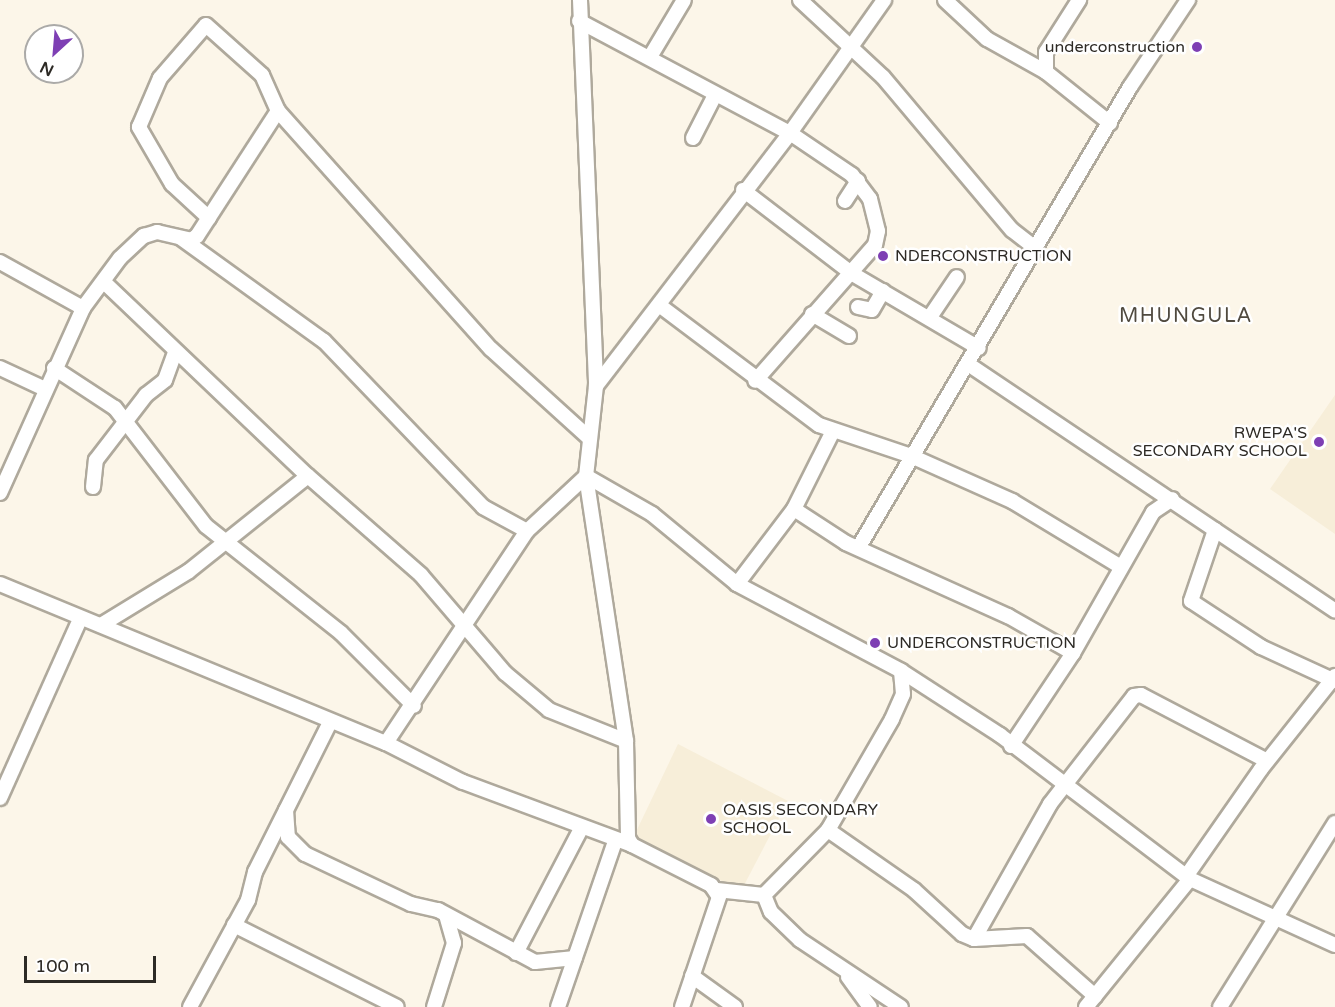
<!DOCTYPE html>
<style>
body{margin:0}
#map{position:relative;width:1335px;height:1007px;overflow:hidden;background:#fcf6e9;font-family:"Varela Round",sans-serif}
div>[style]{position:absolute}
.built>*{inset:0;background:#f7eed9}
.roads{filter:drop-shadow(2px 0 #afa99c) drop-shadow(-2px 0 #afa99c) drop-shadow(0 2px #afa99c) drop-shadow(0 -2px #afa99c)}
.minor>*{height:14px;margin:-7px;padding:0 7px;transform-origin:7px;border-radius:7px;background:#fff}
.dots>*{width:16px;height:16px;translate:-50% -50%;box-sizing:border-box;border:3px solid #fff;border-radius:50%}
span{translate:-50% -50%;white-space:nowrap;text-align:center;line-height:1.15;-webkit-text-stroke:5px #fff;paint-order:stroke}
.poi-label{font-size:16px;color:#2d2a25}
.right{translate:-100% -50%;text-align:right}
.left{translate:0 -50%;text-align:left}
.quarter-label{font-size:20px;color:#504a3f;letter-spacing:1.5px}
.north{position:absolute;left:24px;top:24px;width:60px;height:60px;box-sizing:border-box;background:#fff;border:2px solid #abaaa8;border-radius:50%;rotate:206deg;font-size:16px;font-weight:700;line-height:24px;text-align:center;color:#2d2a25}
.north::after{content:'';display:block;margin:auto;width:21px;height:27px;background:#7e3fb4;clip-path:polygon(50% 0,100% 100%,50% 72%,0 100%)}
.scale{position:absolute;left:24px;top:956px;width:132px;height:27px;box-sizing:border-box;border:3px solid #2d2a25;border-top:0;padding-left:8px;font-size:18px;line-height:21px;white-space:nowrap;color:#2d2a25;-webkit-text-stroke:4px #fff;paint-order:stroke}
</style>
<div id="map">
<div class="built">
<div style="clip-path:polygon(1335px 395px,1335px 534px,1270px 489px)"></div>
<div style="clip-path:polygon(678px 744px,788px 801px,741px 891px,634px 836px)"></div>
</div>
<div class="roads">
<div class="minor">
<div style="left:580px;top:0;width:386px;rotate:87.6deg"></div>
<div style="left:596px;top:386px;width:91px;rotate:96.3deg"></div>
<div style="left:586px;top:476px;width:268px;rotate:81.4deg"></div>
<div style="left:626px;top:741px;width:97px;rotate:88.8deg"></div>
<div style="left:628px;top:838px;width:8px;rotate:60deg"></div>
<div style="left:632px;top:845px;width:89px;rotate:26.9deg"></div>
<div style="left:711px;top:885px;width:14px;rotate:56deg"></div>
<div style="left:719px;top:897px;width:116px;rotate:108.6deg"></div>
<div style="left:800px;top:0;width:113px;rotate:42.9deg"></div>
<div style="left:883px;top:77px;width:200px;rotate:49.9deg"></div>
<div style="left:1012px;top:230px;width:29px;rotate:38deg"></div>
<div style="left:945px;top:0;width:57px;rotate:42.9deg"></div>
<div style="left:987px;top:39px;width:68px;rotate:29.2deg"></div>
<div style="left:1046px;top:72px;width:82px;rotate:38.6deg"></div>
<div style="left:579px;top:21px;width:239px;rotate:28deg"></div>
<div style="left:790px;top:133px;width:75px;rotate:34.1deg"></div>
<div style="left:852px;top:175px;width:30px;rotate:53deg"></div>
<div style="left:870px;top:199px;width:33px;rotate:76deg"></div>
<div style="left:878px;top:231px;width:14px;rotate:102deg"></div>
<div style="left:875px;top:245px;width:181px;rotate:131.4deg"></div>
<div style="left:650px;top:57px;width:66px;rotate:-59.2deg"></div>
<div style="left:1046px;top:72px;width:20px;rotate:-90deg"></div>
<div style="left:1046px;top:52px;width:62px;rotate:-57.6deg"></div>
<div style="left:693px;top:138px;width:48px;rotate:-62.9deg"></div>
<div style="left:743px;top:190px;width:136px;rotate:37.5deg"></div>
<div style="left:851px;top:273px;width:148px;rotate:30.4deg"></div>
<div style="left:845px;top:201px;width:24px;rotate:-57deg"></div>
<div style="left:209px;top:218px;width:50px;rotate:-137.4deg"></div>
<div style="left:172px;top:184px;width:66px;rotate:-120.1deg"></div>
<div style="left:139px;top:127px;width:53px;rotate:-66.8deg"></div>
<div style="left:160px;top:78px;width:70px;rotate:-49deg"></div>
<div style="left:206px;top:25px;width:75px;rotate:41.8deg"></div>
<div style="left:262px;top:75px;width:39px;rotate:66deg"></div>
<div style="left:278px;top:111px;width:319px;rotate:48.2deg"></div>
<div style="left:491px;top:349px;width:131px;rotate:42.2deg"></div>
<div style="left:181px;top:238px;width:176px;rotate:35.8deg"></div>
<div style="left:324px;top:341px;width:230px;rotate:46.2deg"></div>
<div style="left:483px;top:507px;width:50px;rotate:28.6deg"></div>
<div style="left:0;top:262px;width:95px;rotate:29deg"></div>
<div style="left:105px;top:283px;width:280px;rotate:43.6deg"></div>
<div style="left:308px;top:476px;width:150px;rotate:41.2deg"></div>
<div style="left:421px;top:575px;width:129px;rotate:49.4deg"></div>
<div style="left:505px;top:673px;width:57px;rotate:40.1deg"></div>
<div style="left:549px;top:710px;width:83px;rotate:21.9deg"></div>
<div style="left:659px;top:305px;width:200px;rotate:36.9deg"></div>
<div style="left:819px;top:425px;width:97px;rotate:18.6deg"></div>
<div style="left:911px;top:456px;width:111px;rotate:24deg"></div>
<div style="left:1012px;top:501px;width:127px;rotate:31.2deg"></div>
<div style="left:858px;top:307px;width:14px;rotate:12deg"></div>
<div style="left:872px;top:310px;width:22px;rotate:-60deg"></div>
<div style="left:812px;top:314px;width:43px;rotate:30.7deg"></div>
<div style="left:930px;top:317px;width:48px;rotate:-56deg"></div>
<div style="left:968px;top:364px;width:442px;rotate:33.9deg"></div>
<div style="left:0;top:368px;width:47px;rotate:24.9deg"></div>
<div style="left:54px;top:368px;width:73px;rotate:33.3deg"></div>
<div style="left:115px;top:408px;width:149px;rotate:52.4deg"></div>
<div style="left:206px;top:526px;width:172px;rotate:38.4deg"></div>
<div style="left:341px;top:633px;width:103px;rotate:45deg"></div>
<div style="left:596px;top:386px;width:319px;rotate:-52.5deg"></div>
<div style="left:790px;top:133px;width:163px;rotate:-54.7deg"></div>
<div style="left:93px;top:487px;width:27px;rotate:-84deg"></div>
<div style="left:96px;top:460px;width:82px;rotate:-52.4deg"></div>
<div style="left:146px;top:395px;width:24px;rotate:-38deg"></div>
<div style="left:165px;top:380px;width:30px;rotate:-70deg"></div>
<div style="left:0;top:493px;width:203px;rotate:-65.8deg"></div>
<div style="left:83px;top:308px;width:62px;rotate:-53.5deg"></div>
<div style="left:120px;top:258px;width:33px;rotate:-43deg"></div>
<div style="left:144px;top:236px;width:14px;rotate:-17deg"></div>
<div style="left:157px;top:232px;width:35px;rotate:13deg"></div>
<div style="left:191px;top:240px;width:7px;rotate:-34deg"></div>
<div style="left:197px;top:236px;width:149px;rotate:-57.1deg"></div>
<div style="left:794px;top:509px;width:62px;rotate:33.2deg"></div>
<div style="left:846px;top:543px;width:178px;rotate:24.3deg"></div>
<div style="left:1008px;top:616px;width:75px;rotate:29.6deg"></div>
<div style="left:1215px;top:530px;width:75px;rotate:108.7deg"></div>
<div style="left:1191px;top:601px;width:84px;rotate:33.3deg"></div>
<div style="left:1261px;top:647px;width:81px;rotate:24.7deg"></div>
<div style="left:860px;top:545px;width:532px;rotate:-59.48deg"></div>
<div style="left:1130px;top:87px;width:105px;rotate:-56.3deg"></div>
<div style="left:0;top:584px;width:417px;rotate:22.4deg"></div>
<div style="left:386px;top:743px;width:86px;rotate:26.9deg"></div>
<div style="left:463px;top:782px;width:180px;rotate:20.4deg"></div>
<div style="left:737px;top:584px;width:94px;rotate:-52.8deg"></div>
<div style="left:794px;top:509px;width:85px;rotate:-63.4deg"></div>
<div style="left:101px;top:625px;width:103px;rotate:-31.5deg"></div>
<div style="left:189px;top:571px;width:152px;rotate:-38.6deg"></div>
<div style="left:386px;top:743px;width:255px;rotate:-56.4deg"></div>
<div style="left:527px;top:531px;width:81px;rotate:-43deg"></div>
<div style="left:586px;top:476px;width:76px;rotate:29.9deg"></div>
<div style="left:652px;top:514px;width:110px;rotate:39.5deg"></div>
<div style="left:737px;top:584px;width:186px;rotate:27.9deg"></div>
<div style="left:901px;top:671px;width:118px;rotate:32.9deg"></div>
<div style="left:1000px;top:735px;width:238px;rotate:37.2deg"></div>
<div style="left:1190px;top:879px;width:159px;rotate:24.5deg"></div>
<div style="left:1011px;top:746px;width:112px;rotate:-56.3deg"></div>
<div style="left:1073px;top:653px;width:162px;rotate:-60.4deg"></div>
<div style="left:1153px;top:512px;width:23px;rotate:-34deg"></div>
<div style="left:0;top:798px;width:194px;rotate:-65.9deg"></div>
<div style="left:286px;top:810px;width:27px;rotate:86deg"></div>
<div style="left:288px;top:837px;width:24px;rotate:45deg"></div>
<div style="left:305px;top:854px;width:117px;rotate:25.3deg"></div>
<div style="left:411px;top:904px;width:28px;rotate:13deg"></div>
<div style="left:438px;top:910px;width:110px;rotate:28.2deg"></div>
<div style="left:535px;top:962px;width:40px;rotate:-5.7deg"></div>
<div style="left:828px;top:830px;width:105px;rotate:34.9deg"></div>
<div style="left:914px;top:890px;width:65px;rotate:42.5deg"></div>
<div style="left:962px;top:934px;width:13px;rotate:23deg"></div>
<div style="left:974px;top:939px;width:53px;rotate:-3.2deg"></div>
<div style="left:1027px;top:936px;width:91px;rotate:41.4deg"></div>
<div style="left:1187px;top:875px;width:129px;rotate:-55.1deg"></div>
<div style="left:1261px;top:769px;width:119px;rotate:-51.5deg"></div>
<div style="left:717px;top:890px;width:47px;rotate:6.1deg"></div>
<div style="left:764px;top:895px;width:91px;rotate:-45.4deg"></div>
<div style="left:828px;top:830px;width:128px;rotate:-60deg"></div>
<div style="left:892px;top:719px;width:27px;rotate:-66deg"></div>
<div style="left:903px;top:694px;width:23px;rotate:-95deg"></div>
<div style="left:764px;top:895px;width:18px;rotate:68deg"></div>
<div style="left:771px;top:912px;width:40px;rotate:44deg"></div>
<div style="left:800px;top:940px;width:121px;rotate:33.6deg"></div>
<div style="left:234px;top:925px;width:182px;rotate:26.7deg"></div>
<div style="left:974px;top:939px;width:155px;rotate:-60.6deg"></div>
<div style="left:1050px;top:804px;width:137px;rotate:-52.1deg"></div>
<div style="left:1134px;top:696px;width:7px;rotate:-8deg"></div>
<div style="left:1141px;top:695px;width:142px;rotate:27.6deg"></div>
<div style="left:516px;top:953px;width:142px;rotate:-62.4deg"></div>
<div style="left:692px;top:976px;width:53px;rotate:35.8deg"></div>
<div style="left:848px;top:977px;width:37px;rotate:54deg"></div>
<div style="left:190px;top:1007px;width:122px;rotate:-61.5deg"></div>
<div style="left:248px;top:900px;width:29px;rotate:-76deg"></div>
<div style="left:255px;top:872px;width:168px;rotate:-63.4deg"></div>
<div style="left:434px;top:1007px;width:67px;rotate:-72.6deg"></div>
<div style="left:454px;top:943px;width:29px;rotate:-106deg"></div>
<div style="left:558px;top:1007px;width:176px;rotate:-71deg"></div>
<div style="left:1086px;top:1007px;width:165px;rotate:-50.9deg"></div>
<div style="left:1220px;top:1007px;width:217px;rotate:-58deg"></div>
</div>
</div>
<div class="dots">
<div style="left:1197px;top:47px;background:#7e3fb4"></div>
<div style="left:883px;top:256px;background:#7e3fb4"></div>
<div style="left:1319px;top:442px;background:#7e3fb4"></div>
<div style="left:875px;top:643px;background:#7e3fb4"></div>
<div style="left:711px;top:819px;background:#7e3fb4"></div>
</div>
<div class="poi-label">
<span class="right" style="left:1185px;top:47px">underconstruction</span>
<span class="left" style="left:895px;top:256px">NDERCONSTRUCTION</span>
<span class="right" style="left:1307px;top:442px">RWEPA'S<br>SECONDARY SCHOOL</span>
<span class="left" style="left:887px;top:643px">UNDERCONSTRUCTION</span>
<span class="left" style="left:723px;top:819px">OASIS SECONDARY<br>SCHOOL</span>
</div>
<div class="quarter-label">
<span style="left:1186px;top:316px">MHUNGULA</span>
</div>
<div class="north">N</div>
<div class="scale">100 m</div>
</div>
